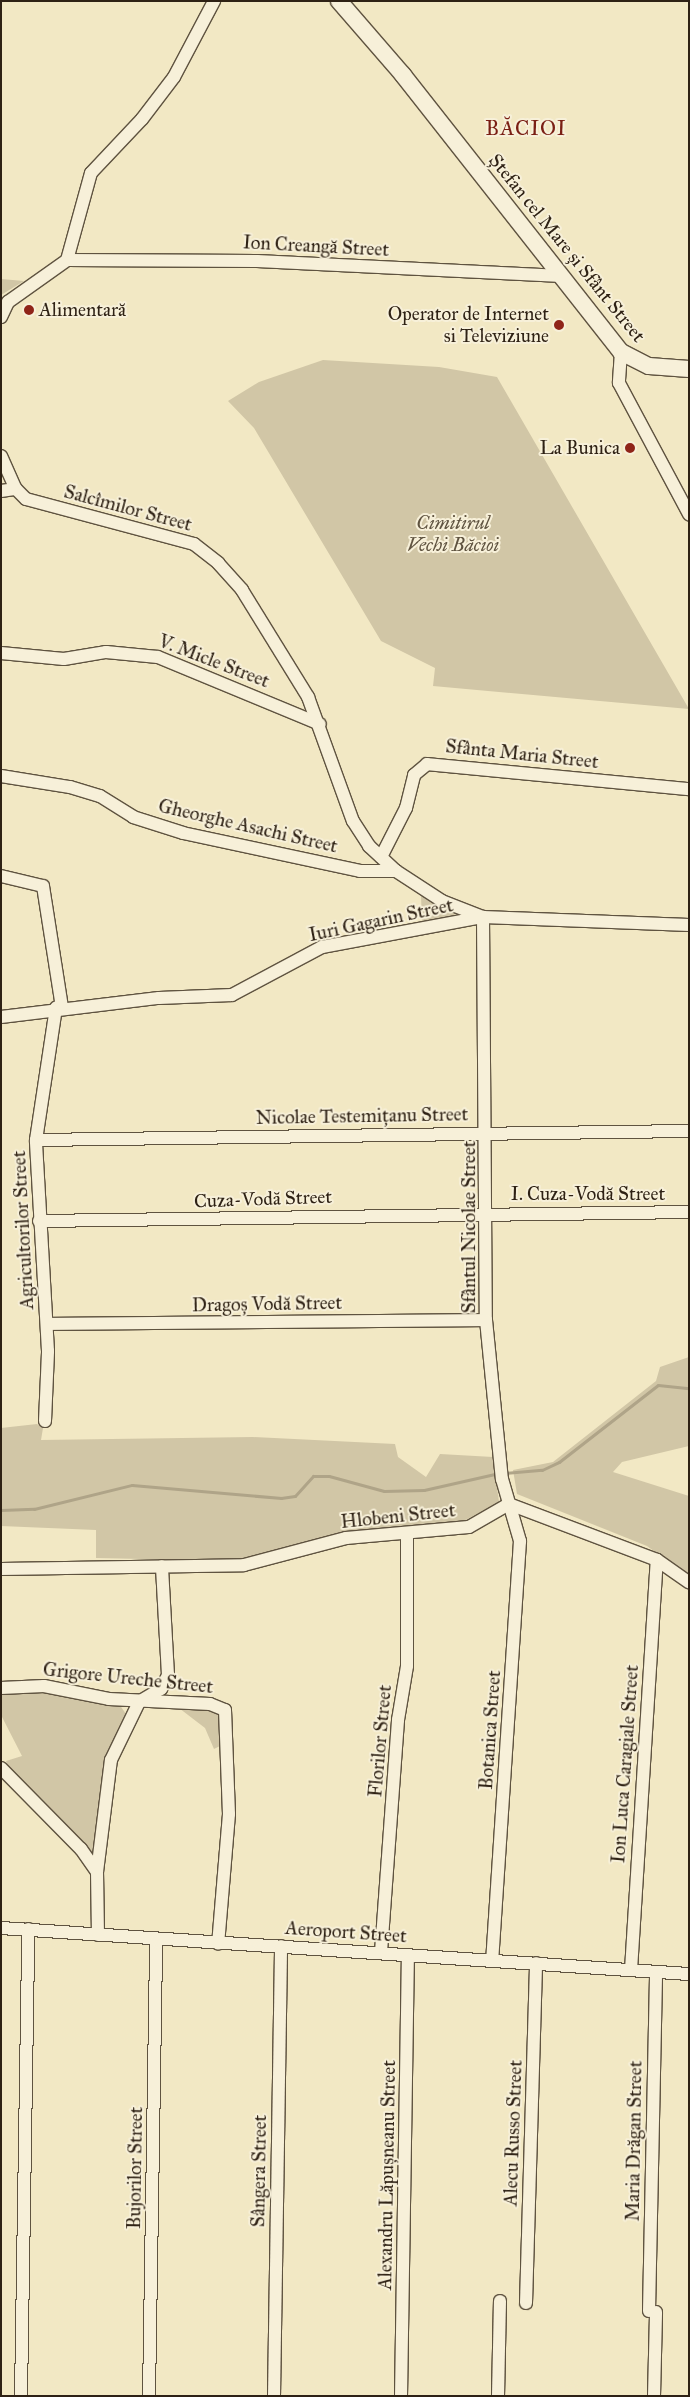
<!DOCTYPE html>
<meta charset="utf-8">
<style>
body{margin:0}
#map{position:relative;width:690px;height:2397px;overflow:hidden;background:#f2e8c4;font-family:"IM FELL Great Primer",serif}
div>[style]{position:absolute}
.green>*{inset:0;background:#d1c6a6}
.stream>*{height:3px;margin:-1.5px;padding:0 1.5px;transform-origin:1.5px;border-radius:1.5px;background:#afa488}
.roads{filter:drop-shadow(1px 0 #5f5340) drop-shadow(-1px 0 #5f5340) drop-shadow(0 1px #5f5340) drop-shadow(0 -1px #5f5340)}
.minor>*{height:12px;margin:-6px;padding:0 6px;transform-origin:6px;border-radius:6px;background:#f7f0d9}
.secondary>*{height:16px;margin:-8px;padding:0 8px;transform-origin:8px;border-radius:8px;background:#f7f0d9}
.dots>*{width:14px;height:14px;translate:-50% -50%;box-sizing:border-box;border:2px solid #f7f0d9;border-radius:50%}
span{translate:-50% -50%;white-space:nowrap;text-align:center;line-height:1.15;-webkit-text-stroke:4px #f7f0d9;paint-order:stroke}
.street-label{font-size:19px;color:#2e2114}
.poi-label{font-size:19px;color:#2e2114}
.left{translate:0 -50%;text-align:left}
.right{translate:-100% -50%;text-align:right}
.park-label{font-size:19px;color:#5f5340;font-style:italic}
.quarter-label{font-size:21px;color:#7a1f14;letter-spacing:1px}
.frame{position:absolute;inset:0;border:2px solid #2e2114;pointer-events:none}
</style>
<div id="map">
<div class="green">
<div style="clip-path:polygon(1px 279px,24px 281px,1px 295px)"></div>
<div style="clip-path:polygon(323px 360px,439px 367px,497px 377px,689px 709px,433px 686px,435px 668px,381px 641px,254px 428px,228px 401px,259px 382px)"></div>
<div style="clip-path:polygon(421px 895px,455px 913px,453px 919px,422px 925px)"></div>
<div style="clip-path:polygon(689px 1357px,689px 1446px,622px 1462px,613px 1472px,689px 1496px,689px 1577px,647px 1546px,517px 1494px,513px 1470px,553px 1462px,656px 1381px,660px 1367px)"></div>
<div style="clip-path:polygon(37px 1424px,43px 1428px,41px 1440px,253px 1437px,395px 1444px,398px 1457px,426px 1477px,440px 1454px,493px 1457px,499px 1502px,458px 1524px,235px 1561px,96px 1558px,96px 1530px,1px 1526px,1px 1428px)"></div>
<div style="clip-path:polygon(47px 1690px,119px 1704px,126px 1714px,94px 1861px,10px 1771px,6px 1761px,22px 1756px,1px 1715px,1px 1692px)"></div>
<div style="clip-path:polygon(175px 1705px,211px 1708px,219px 1716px,226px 1743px,214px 1749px,205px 1728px)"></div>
</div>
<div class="stream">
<div style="left:505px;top:1473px;width:37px;rotate:-5deg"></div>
<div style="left:542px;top:1470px;width:19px;rotate:-25deg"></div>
<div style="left:559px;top:1462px;width:125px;rotate:-37.9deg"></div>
<div style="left:658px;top:1385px;width:31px;rotate:6deg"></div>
<div style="left:1px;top:1510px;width:33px;rotate:-2deg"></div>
<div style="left:34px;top:1509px;width:101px;rotate:-13.8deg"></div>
<div style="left:132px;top:1485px;width:150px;rotate:5deg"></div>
<div style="left:281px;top:1498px;width:14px;rotate:-8deg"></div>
<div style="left:295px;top:1496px;width:27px;rotate:-48deg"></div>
<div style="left:313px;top:1476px;width:16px"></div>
<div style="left:329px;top:1476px;width:57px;rotate:15.3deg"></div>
<div style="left:384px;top:1491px;width:40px;rotate:-1.4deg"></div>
<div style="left:424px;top:1490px;width:77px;rotate:-12.8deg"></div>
</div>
<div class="roads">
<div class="minor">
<div style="left:67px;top:260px;width:190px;rotate:0.3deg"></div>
<div style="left:257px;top:261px;width:305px;rotate:2.8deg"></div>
<div style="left:1px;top:317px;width:17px;rotate:-65deg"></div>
<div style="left:8px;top:302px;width:72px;rotate:-35.4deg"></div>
<div style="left:67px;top:260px;width:90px;rotate:-74.6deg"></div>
<div style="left:91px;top:173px;width:74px;rotate:-46.6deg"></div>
<div style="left:142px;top:119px;width:53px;rotate:-52.7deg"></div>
<div style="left:174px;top:77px;width:86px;rotate:-62.2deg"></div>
<div style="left:621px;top:352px;width:31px;rotate:94deg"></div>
<div style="left:619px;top:383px;width:149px;rotate:61.9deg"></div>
<div style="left:1px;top:456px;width:36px;rotate:66deg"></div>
<div style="left:16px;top:489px;width:14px;rotate:45deg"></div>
<div style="left:26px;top:499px;width:174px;rotate:15deg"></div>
<div style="left:194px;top:544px;width:31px;rotate:38deg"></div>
<div style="left:218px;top:563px;width:36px;rotate:48deg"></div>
<div style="left:242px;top:590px;width:126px;rotate:58.3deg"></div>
<div style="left:308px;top:697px;width:132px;rotate:70.1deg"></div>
<div style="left:353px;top:821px;width:30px;rotate:57deg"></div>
<div style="left:369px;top:846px;width:37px;rotate:43deg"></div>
<div style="left:396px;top:871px;width:55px;rotate:33.1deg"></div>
<div style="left:442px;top:901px;width:44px;rotate:21.3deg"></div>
<div style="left:483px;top:917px;width:403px;rotate:89.6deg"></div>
<div style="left:486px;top:1320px;width:160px;rotate:84.3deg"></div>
<div style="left:502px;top:1479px;width:65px;rotate:73.8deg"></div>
<div style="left:520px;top:1541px;width:420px;rotate:93.8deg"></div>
<div style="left:1px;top:491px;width:15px;rotate:-8deg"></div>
<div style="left:1px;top:653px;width:63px;rotate:5.4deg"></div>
<div style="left:64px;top:659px;width:43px;rotate:-9.5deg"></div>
<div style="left:106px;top:652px;width:52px;rotate:5.5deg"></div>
<div style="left:158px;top:657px;width:175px;rotate:22.5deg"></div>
<div style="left:1px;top:776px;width:70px;rotate:9.1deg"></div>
<div style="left:70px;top:787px;width:31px;rotate:17deg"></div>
<div style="left:100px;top:796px;width:39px;rotate:32deg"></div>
<div style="left:133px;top:817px;width:52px;rotate:17.7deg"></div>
<div style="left:183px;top:833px;width:181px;rotate:12.1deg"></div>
<div style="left:360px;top:871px;width:36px"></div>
<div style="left:381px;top:857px;width:55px;rotate:-63deg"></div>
<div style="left:406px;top:808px;width:34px;rotate:-76deg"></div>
<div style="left:414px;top:775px;width:17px;rotate:-40deg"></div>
<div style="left:427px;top:764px;width:263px;rotate:5.5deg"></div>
<div style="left:1px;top:876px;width:43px;rotate:13.4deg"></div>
<div style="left:43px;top:886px;width:122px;rotate:81.1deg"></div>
<div style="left:1px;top:1017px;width:159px;rotate:-6.9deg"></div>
<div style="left:159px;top:998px;width:73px;rotate:-2.4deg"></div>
<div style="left:232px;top:995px;width:102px;rotate:-28.1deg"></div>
<div style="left:322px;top:947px;width:164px;rotate:-10.6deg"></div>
<div style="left:483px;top:917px;width:206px;rotate:2.2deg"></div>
<div style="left:36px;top:1140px;width:653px;rotate:-0.79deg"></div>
<div style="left:39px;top:1221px;width:650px;rotate:-0.79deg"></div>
<div style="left:47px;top:1324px;width:439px;rotate:-0.5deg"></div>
<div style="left:45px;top:1421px;width:70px;rotate:-87.5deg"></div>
<div style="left:48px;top:1351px;width:211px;rotate:-93.3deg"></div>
<div style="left:36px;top:1140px;width:134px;rotate:-81.4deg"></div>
<div style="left:1px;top:1569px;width:243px;rotate:-0.9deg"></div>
<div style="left:244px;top:1565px;width:106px;rotate:-14.8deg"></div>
<div style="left:346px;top:1538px;width:123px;rotate:-5.1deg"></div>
<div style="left:469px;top:1527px;width:46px;rotate:-29.9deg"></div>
<div style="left:509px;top:1504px;width:158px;rotate:20.7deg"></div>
<div style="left:657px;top:1560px;width:39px;rotate:35deg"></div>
<div style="left:1px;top:1688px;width:43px;rotate:-2.7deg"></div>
<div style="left:44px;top:1686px;width:66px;rotate:11.3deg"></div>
<div style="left:109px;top:1699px;width:101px;rotate:2.8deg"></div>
<div style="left:210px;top:1704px;width:16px;rotate:22deg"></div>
<div style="left:225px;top:1710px;width:104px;rotate:87.8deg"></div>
<div style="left:229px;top:1814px;width:130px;rotate:94.8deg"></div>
<div style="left:1px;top:1768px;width:114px;rotate:45.4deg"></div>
<div style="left:81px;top:1849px;width:28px;rotate:55deg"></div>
<div style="left:1px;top:1928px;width:690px;rotate:3.83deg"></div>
<div style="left:98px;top:1935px;width:63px;rotate:-90.9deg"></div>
<div style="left:97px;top:1872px;width:113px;rotate:-82.9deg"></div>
<div style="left:111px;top:1760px;width:64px;rotate:-64.2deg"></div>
<div style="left:139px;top:1702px;width:26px;rotate:-31deg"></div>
<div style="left:161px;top:1689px;width:16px;rotate:-63deg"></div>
<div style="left:168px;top:1675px;width:109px;rotate:-93.2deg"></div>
<div style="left:381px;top:1952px;width:233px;rotate:-85.8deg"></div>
<div style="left:398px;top:1720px;width:55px;rotate:-80.5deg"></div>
<div style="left:407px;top:1666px;width:133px;rotate:-90deg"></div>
<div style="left:631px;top:1970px;width:411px;rotate:-86.4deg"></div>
<div style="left:526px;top:2303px;width:340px;rotate:-88.3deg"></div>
<div style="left:649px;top:2311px;width:339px;rotate:-88.8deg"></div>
<div style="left:21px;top:2396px;width:467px;rotate:-89.1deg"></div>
<div style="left:149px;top:2396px;width:455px;rotate:-89.1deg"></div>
<div style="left:274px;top:2396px;width:450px;rotate:-89.1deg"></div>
<div style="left:401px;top:2396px;width:441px;rotate:-89.1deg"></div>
<div style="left:498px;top:2396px;width:95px;rotate:-88.8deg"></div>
<div style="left:654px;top:2396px;width:84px;rotate:-88.6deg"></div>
</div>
<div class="secondary">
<div style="left:339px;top:1px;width:98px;rotate:49.1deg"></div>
<div style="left:403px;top:75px;width:352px;rotate:51.8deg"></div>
<div style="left:621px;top:352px;width:31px;rotate:27deg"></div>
<div style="left:649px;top:366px;width:40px;rotate:4.3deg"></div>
</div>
</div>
<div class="dots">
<div style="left:29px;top:310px;background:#8f2418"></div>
<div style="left:559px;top:325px;background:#8f2418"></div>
<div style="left:630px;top:448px;background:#8f2418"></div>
</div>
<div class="street-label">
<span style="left:316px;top:246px;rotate:3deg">Ion Creangă Street</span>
<span style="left:567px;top:248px;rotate:51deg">Ștefan cel Mare și Sfânt Street</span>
<span style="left:128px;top:508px;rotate:15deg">Salcîmilor Street</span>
<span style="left:214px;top:661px;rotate:21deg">V. Micle Street</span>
<span style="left:522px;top:754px;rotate:6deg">Sfânta Maria Street</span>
<span style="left:248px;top:826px;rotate:13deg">Gheorghe Asachi Street</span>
<span style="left:381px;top:920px;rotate:-12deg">Iuri Gagarin Street</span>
<span style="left:362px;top:1116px;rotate:-1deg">Nicolae Testemițanu Street</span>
<span style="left:588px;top:1194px">I. Cuza-Vodă Street</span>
<span style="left:263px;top:1199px;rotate:-2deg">Cuza-Vodă Street</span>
<span style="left:469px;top:1227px;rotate:-90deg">Sfântul Nicolae Street</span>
<span style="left:23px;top:1230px;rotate:-93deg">Agricultorilor Street</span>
<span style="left:267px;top:1304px;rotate:-1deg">Dragoș Vodă Street</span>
<span style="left:398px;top:1516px;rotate:-6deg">Hlobeni Street</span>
<span style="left:128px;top:1678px;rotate:6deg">Grigore Ureche Street</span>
<span style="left:490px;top:1730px;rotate:-86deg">Botanica Street</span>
<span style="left:380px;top:1741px;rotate:-85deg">Florilor Street</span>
<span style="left:625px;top:1764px;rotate:-86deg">Ion Luca Caragiale Street</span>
<span style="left:346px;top:1932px;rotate:4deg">Aeroport Street</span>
<span style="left:513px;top:2133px;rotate:-88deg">Alecu Russo Street</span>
<span style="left:634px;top:2141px;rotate:-89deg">Maria Drăgan Street</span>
<span style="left:135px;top:2168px;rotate:-89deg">Bujorilor Street</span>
<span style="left:259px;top:2171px;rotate:-89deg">Sângera Street</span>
<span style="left:387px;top:2175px;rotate:-89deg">Alexandru Lăpușneanu Street</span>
</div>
<div class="poi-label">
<span class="left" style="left:39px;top:310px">Alimentară</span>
<span class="right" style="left:549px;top:325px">Operator de Internet<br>si Televiziune</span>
<span class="right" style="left:620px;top:448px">La Bunica</span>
</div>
<div class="park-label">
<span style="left:453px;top:534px">Cimitirul<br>Vechi Băcioi</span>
</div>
<div class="quarter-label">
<span style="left:526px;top:128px">BĂCIOI</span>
</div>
<div class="frame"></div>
</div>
